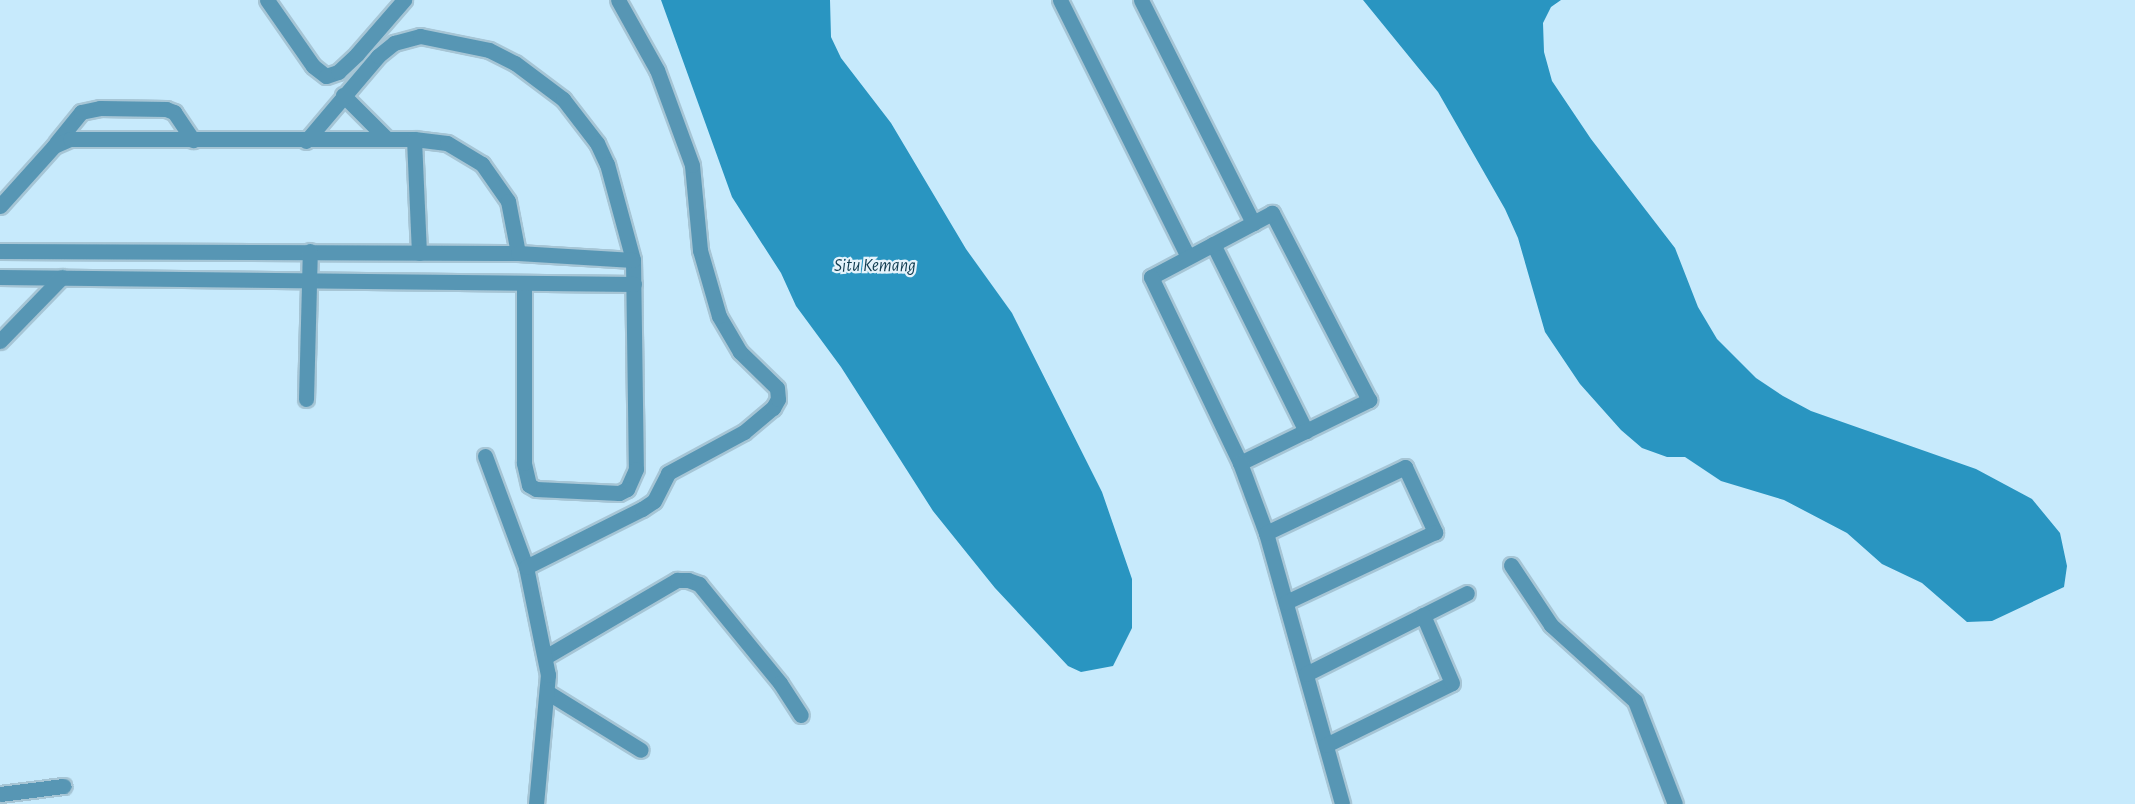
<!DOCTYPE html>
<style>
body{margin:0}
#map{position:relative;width:2135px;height:804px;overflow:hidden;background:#c7eafc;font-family:"Alegreya Sans",sans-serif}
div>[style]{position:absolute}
.water>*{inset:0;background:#2995c1}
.roads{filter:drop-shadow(2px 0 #a6c5d5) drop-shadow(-2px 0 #a6c5d5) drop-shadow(0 2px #a6c5d5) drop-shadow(0 -2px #a6c5d5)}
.minor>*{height:15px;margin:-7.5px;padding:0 7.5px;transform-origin:7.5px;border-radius:7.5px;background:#5796b4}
span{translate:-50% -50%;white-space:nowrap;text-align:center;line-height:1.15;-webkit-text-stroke:4.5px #e5f3fb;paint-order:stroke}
.water-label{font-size:18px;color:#103c50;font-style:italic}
</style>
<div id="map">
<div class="water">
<div style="clip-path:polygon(661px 0,830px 0,831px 37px,841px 58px,891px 123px,966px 249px,1012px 313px,1102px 492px,1132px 579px,1132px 628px,1113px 666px,1081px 672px,1068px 666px,995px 588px,933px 511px,841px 367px,796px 306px,781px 273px,732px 197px)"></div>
<div style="clip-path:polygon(1363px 0,1561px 0,1551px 7px,1543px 23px,1544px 52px,1552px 81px,1591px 139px,1675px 248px,1698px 307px,1717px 339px,1756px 378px,1783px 396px,1811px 411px,1976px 469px,2032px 499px,2060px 533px,2067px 566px,2064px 587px,1992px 621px,1967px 622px,1922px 583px,1882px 564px,1847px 533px,1784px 500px,1721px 481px,1685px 457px,1667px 457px,1642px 448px,1621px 430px,1580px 384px,1545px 332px,1518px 238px,1505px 209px,1438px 92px)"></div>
</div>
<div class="roads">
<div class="minor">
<div style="left:267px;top:0;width:80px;rotate:55.1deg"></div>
<div style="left:313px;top:66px;width:16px;rotate:38deg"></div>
<div style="left:326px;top:76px;width:13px;rotate:-18deg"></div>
<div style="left:338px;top:72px;width:26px;rotate:-43deg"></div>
<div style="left:357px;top:54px;width:72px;rotate:-49deg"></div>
<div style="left:1060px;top:0;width:287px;rotate:63.5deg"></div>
<div style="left:1141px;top:0;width:250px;rotate:63.3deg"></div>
<div style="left:343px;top:95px;width:62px;rotate:45deg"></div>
<div style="left:414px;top:139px;width:33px;rotate:7deg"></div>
<div style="left:447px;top:143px;width:41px;rotate:31deg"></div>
<div style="left:482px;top:164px;width:45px;rotate:54.9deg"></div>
<div style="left:508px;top:201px;width:53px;rotate:79.1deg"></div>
<div style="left:306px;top:141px;width:111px;rotate:-49.7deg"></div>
<div style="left:378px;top:56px;width:21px;rotate:-39deg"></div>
<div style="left:394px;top:43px;width:27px;rotate:-15deg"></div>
<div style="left:420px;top:36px;width:70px;rotate:11.5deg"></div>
<div style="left:489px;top:50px;width:29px;rotate:27deg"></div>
<div style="left:515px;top:63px;width:60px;rotate:36.9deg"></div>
<div style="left:563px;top:99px;width:56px;rotate:52.3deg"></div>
<div style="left:597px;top:143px;width:23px;rotate:65deg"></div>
<div style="left:607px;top:164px;width:99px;rotate:74.8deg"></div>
<div style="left:633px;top:260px;width:209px;rotate:89.2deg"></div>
<div style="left:636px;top:469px;width:22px;rotate:114deg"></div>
<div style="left:627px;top:489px;width:9px;rotate:153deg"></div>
<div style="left:619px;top:493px;width:83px;rotate:-177.2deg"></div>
<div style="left:536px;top:489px;width:8px;rotate:-150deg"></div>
<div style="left:529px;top:485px;width:23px;rotate:-103deg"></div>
<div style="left:524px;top:463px;width:180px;rotate:-90deg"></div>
<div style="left:56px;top:143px;width:40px;rotate:-51deg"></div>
<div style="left:81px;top:112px;width:19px;rotate:-12deg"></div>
<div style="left:100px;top:108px;width:66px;rotate:0.9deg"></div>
<div style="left:166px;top:109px;width:9px;rotate:21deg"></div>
<div style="left:174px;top:112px;width:34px;rotate:56deg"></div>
<div style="left:0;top:206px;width:81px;rotate:-48deg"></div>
<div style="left:54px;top:146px;width:17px;rotate:-24deg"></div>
<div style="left:70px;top:139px;width:344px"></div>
<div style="left:414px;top:139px;width:114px;rotate:87.5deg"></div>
<div style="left:1213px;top:244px;width:209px;rotate:63.6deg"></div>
<div style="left:0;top:251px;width:518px;rotate:0.22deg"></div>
<div style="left:518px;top:253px;width:115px;rotate:3.5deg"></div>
<div style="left:0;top:277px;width:634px;rotate:0.63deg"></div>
<div style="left:0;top:341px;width:89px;rotate:-45.9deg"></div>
<div style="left:306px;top:399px;width:148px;rotate:-88.5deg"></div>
<div style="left:485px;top:456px;width:118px;rotate:69.7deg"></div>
<div style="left:1240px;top:463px;width:144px;rotate:-26deg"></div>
<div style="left:1369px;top:400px;width:211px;rotate:-117.4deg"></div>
<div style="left:1272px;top:213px;width:137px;rotate:152.1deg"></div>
<div style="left:1151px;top:277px;width:206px;rotate:64.4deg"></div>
<div style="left:1240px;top:463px;width:75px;rotate:69.6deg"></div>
<div style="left:1266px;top:533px;width:281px;rotate:74.3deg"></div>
<div style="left:1266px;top:533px;width:154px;rotate:-25.4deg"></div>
<div style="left:1405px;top:467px;width:72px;rotate:65.2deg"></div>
<div style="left:1435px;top:532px;width:165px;rotate:154.8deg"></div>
<div style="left:1511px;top:565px;width:72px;rotate:56.3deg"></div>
<div style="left:1551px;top:625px;width:113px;rotate:42.1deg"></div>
<div style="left:1635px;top:701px;width:110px;rotate:68.8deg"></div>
<div style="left:547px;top:656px;width:151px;rotate:-30.3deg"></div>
<div style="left:677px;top:580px;width:11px"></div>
<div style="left:688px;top:580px;width:12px;rotate:20deg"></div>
<div style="left:699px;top:584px;width:128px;rotate:50.7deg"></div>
<div style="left:780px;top:683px;width:38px;rotate:57deg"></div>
<div style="left:1306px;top:674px;width:180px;rotate:-26.7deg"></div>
<div style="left:547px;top:692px;width:110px;rotate:31.7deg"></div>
<div style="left:1326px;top:745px;width:140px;rotate:-26.2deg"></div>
<div style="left:1452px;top:683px;width:74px;rotate:-113.1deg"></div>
<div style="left:0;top:794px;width:64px;rotate:-7.2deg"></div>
<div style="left:536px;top:804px;width:130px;rotate:-84.7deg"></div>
<div style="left:548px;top:675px;width:110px;rotate:-101.5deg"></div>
<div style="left:526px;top:567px;width:130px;rotate:-26.6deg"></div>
<div style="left:642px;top:509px;width:14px;rotate:-34deg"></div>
<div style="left:654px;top:501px;width:31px;rotate:-63deg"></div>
<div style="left:668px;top:473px;width:86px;rotate:-28.3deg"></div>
<div style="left:744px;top:432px;width:38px;rotate:-40deg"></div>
<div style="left:773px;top:408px;width:10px;rotate:-61deg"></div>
<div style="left:778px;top:399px;width:11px;rotate:-95deg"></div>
<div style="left:777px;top:388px;width:52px;rotate:-135.8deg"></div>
<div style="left:740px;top:352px;width:42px;rotate:-120.3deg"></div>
<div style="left:719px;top:316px;width:69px;rotate:-106.1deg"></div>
<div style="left:700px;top:250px;width:85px;rotate:-95.4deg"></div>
<div style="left:692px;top:165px;width:101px;rotate:-110.2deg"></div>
<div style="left:657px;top:70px;width:80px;rotate:-119.1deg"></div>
</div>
</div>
<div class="water-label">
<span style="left:875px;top:266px">Situ Kemang</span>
</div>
</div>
